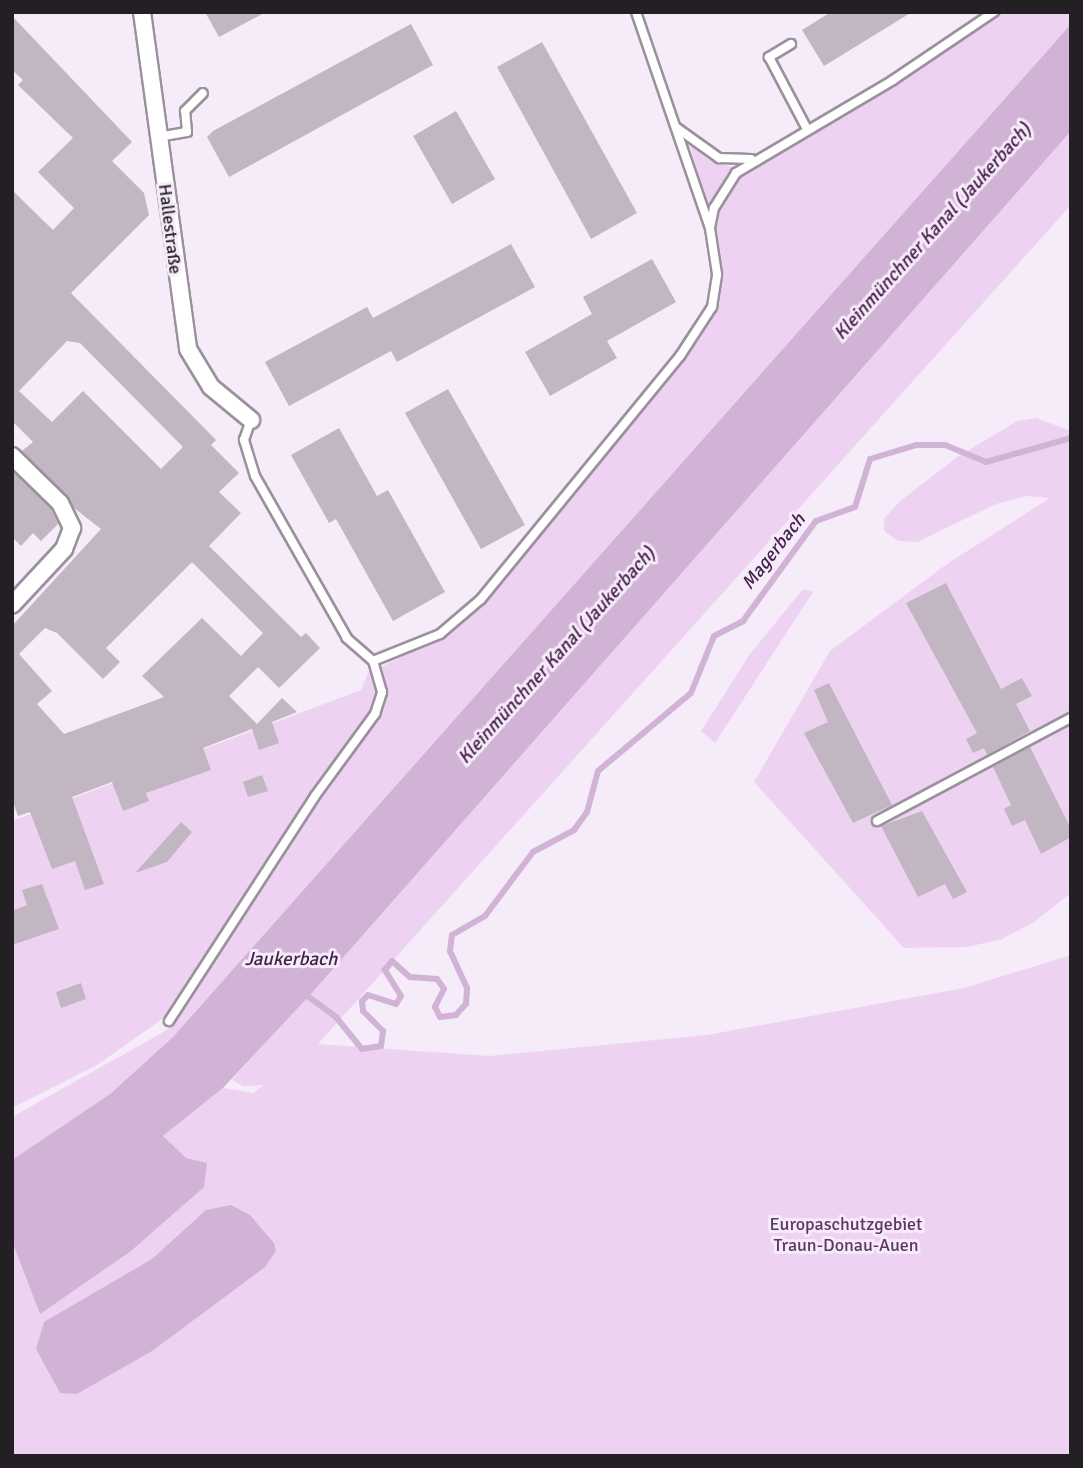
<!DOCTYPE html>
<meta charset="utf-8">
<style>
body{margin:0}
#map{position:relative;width:1083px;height:1468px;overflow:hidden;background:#f6ebf8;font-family:Signika,sans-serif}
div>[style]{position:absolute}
.green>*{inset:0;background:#edd3f1}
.water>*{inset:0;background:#d1b4d5}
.stream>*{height:6px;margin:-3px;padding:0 3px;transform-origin:3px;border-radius:3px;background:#d1b4d5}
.building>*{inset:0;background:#c1b6c2}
.roads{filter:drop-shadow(2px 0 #9b919d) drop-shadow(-2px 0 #9b919d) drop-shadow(0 2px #9b919d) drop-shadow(0 -2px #9b919d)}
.service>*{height:8px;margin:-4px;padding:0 4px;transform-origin:4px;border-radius:4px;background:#fff}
.minor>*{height:16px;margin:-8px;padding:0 8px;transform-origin:8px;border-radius:8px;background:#fff}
span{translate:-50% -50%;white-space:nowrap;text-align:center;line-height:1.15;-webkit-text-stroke:6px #f6ebf8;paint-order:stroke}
.street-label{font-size:18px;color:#231f24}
.park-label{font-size:18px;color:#5e3764}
.water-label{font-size:19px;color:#441f4a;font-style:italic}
.frame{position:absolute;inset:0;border:14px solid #231f24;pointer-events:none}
</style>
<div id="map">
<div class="green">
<div style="clip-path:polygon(1001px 12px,1071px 12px,1071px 24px,173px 1037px,110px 1094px,12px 1160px,12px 1117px,167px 1030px,316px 800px,383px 708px,381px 667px,453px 631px,490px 596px,692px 347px,719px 297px,715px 220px,735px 182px,754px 165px,915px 72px)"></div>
<div style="clip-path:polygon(1071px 131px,1071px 205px,318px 1044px,489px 1056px,707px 1035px,964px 988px,1071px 955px,1071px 1456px,12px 1456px,12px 1241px,26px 1270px,163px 1136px,223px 1088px,253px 1093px,264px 1085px,243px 1086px,232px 1080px)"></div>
<div style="clip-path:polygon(690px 146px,714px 163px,734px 167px,707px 206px)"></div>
<div style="clip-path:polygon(1036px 418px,1071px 431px,1071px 893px,1034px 922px,1002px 939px,967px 947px,904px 948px,754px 782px,830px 651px,947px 564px,1050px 498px,1026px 496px,996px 504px,917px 542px,898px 541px,884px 531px,884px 519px,900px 501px,956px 458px,1017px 421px)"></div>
<div style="clip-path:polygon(803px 589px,813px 592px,715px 743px,701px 731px,750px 654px)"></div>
<div style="clip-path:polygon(370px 668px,379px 689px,375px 707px,162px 1019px,97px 1065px,12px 1108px,12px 821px,361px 690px)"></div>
</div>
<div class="water">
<div style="clip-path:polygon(1071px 24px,1071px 131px,310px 995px,223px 1088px,163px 1136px,186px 1158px,207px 1163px,204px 1187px,131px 1251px,40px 1314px,12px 1241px,12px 1160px,110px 1094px,173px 1037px)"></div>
<div style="clip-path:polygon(231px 1205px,250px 1215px,274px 1243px,276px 1251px,265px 1267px,152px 1351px,77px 1394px,60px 1393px,36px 1349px,44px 1322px,152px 1259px,206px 1210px)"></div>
</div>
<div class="stream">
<div style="left:302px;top:992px;width:42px;rotate:36.3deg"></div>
<div style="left:336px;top:1017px;width:41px;rotate:50.9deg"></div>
<div style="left:362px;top:1049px;width:19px;rotate:-9deg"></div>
<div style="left:381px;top:1046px;width:15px;rotate:-82deg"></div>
<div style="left:383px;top:1031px;width:28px;rotate:-135deg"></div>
<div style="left:363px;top:1011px;width:10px;rotate:-96deg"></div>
<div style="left:362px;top:1001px;width:8px;rotate:-45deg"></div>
<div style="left:368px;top:995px;width:29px;rotate:18deg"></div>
<div style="left:396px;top:1004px;width:9px;rotate:-58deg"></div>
<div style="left:401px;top:996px;width:31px;rotate:-122deg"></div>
<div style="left:385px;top:970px;width:11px;rotate:-52deg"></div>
<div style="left:392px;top:961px;width:24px;rotate:42deg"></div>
<div style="left:410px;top:977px;width:27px;rotate:4deg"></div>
<div style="left:437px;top:979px;width:12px;rotate:55deg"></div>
<div style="left:444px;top:989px;width:20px;rotate:117deg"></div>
<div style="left:435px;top:1007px;width:11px;rotate:63deg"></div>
<div style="left:440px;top:1017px;width:16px;rotate:-7deg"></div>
<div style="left:456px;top:1015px;width:15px;rotate:-48deg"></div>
<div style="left:466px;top:1004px;width:16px;rotate:-86deg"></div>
<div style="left:467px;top:988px;width:41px;rotate:-114.7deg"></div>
<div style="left:450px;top:951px;width:16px;rotate:-83deg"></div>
<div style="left:452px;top:935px;width:38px;rotate:-30deg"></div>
<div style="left:485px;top:916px;width:80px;rotate:-53.1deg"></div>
<div style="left:533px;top:852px;width:47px;rotate:-28.2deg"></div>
<div style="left:574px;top:830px;width:22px;rotate:-54deg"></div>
<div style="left:587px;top:812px;width:42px;rotate:-75deg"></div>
<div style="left:598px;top:771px;width:121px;rotate:-40deg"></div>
<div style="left:691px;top:693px;width:61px;rotate:-68deg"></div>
<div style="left:714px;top:636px;width:33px;rotate:-27deg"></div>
<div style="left:743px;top:621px;width:124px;rotate:-53.9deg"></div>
<div style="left:816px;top:521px;width:41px;rotate:-19.7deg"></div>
<div style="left:855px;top:507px;width:50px;rotate:-72.6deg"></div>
<div style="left:870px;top:459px;width:48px;rotate:-16.9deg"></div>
<div style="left:916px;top:445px;width:29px"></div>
<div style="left:945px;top:445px;width:44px;rotate:22.5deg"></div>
<div style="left:986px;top:462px;width:88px;rotate:-15.8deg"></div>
</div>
<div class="building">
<div style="clip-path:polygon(205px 12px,266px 12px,219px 37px)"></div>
<div style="clip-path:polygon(831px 12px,912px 12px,824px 66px,802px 30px)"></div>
<div style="clip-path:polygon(evenodd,12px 16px,132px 142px,112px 161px,144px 193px,149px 215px,71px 293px,216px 440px,211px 445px,239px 473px,219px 492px,241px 513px,209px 546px,301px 637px,306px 633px,320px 648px,279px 688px,258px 667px,229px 696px,257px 724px,282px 698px,297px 712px,272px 722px,279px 743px,259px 750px,252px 729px,203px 748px,211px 770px,146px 793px,149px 801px,123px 811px,112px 782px,72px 797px,104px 884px,85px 890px,75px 861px,52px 869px,30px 812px,18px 816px,12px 799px,12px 626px,101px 529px,74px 508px,22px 451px,33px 442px,12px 421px,12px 190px,53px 230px,74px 208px,38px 172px,73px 138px,18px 85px,23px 80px,12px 70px,12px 16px,67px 341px,80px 343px,183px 447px,161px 469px,83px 391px,52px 422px,19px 391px,67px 341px,12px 16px,192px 562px,263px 633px,241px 656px,202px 618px,142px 676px,164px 697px,64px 734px,37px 704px,52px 691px,19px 654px,45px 628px,57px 633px,103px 679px,120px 662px,106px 648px,192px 562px)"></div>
<div style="clip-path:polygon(411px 24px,433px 65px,229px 177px,207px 137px,213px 131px)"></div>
<div style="clip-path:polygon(542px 42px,637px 213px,591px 239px,497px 67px)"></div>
<div style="clip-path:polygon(456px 111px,495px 179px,452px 204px,413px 136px)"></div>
<div style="clip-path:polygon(511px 244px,535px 287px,397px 362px,391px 351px,289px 406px,265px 362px,367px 307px,373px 318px)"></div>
<div style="clip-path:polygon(652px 259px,676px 302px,607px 341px,617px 358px,550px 396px,525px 352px,592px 314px,583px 297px)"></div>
<div style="clip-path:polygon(448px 389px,525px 525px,481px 549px,405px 413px)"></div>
<div style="clip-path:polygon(339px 428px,377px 496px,388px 490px,445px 592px,393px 621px,336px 519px,329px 523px,291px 455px)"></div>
<div style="clip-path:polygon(12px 471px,51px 509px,58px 524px,41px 541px,33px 533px,21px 546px,12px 537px)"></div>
<div style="clip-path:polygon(946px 583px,1001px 689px,1022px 678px,1032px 696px,1016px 704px,1030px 731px,987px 755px,984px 748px,973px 753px,966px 739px,977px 733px,906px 603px)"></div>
<div style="clip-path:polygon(829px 683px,892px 805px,853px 823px,804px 733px,828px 722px,814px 690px)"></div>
<div style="clip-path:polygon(1030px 747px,1071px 829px,1071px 837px,1041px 854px,1025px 820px,1012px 826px,1004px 809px,1011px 805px,993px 767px)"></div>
<div style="clip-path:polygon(262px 775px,268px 791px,248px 797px,243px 782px)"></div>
<div style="clip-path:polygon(922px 811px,967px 892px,953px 899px,945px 884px,918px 897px,881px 826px)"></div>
<div style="clip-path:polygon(181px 822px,192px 832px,167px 862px,135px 873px)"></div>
<div style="clip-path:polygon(42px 884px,59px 929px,12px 945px,12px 911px,27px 905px,22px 890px)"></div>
<div style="clip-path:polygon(81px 983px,86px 999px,61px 1008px,56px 992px)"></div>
</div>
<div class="roads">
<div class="service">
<div style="left:636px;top:12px;width:228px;rotate:71.1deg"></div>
<div style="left:791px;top:44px;width:26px;rotate:149deg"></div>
<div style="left:769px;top:57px;width:81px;rotate:62.2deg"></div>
<div style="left:677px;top:128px;width:52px;rotate:35.5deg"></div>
<div style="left:719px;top:158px;width:32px;rotate:2deg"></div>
<div style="left:158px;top:137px;width:29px;rotate:-10deg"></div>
<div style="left:187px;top:132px;width:21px;rotate:-95deg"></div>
<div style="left:185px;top:111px;width:25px;rotate:-45deg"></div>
<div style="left:373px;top:661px;width:72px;rotate:-21.9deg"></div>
<div style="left:440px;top:634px;width:54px;rotate:-40.5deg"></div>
<div style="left:481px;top:599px;width:314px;rotate:-50.7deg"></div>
<div style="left:680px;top:356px;width:59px;rotate:-56.9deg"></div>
<div style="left:712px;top:307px;width:33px;rotate:-81deg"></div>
<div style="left:717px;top:274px;width:47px;rotate:-98.7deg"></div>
<div style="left:710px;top:228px;width:20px;rotate:-79deg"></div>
<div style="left:714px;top:208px;width:41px;rotate:-57.8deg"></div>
<div style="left:736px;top:173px;width:182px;rotate:-30.6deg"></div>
<div style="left:893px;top:80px;width:122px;rotate:-34deg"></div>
<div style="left:877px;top:821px;width:220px;rotate:-28deg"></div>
<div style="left:169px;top:1021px;width:268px;rotate:-57deg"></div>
<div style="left:315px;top:796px;width:102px;rotate:-53.8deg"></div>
<div style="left:375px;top:714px;width:23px;rotate:-72deg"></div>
<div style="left:382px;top:692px;width:32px;rotate:-106deg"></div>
<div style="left:373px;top:661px;width:35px;rotate:-139deg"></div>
<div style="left:347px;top:638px;width:186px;rotate:-119.6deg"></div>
<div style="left:255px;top:476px;width:38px;rotate:-107deg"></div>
<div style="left:244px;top:440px;width:21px;rotate:-71deg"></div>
</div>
<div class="minor">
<div style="left:142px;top:12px;width:340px;rotate:82.2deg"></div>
<div style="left:188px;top:349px;width:44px;rotate:58.8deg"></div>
<div style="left:211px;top:387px;width:52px;rotate:39.5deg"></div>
<div style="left:12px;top:456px;width:67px;rotate:44.4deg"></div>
<div style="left:60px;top:503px;width:28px;rotate:64deg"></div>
<div style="left:72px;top:528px;width:22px;rotate:111deg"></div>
<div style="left:64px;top:549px;width:76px;rotate:132.9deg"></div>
</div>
</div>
<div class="street-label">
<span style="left:170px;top:229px;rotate:83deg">Hallestraße</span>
</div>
<div class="park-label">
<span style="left:846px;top:1235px">Europaschutzgebiet<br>Traun-Donau-Auen</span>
</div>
<div class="water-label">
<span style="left:933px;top:232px;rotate:-48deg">Kleinmünchner Kanal (Jaukerbach)</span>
<span style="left:774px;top:552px;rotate:-52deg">Magerbach</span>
<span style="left:557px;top:656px;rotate:-48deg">Kleinmünchner Kanal (Jaukerbach)</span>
<span style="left:291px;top:960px">Jaukerbach</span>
</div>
<div class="frame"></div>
</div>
